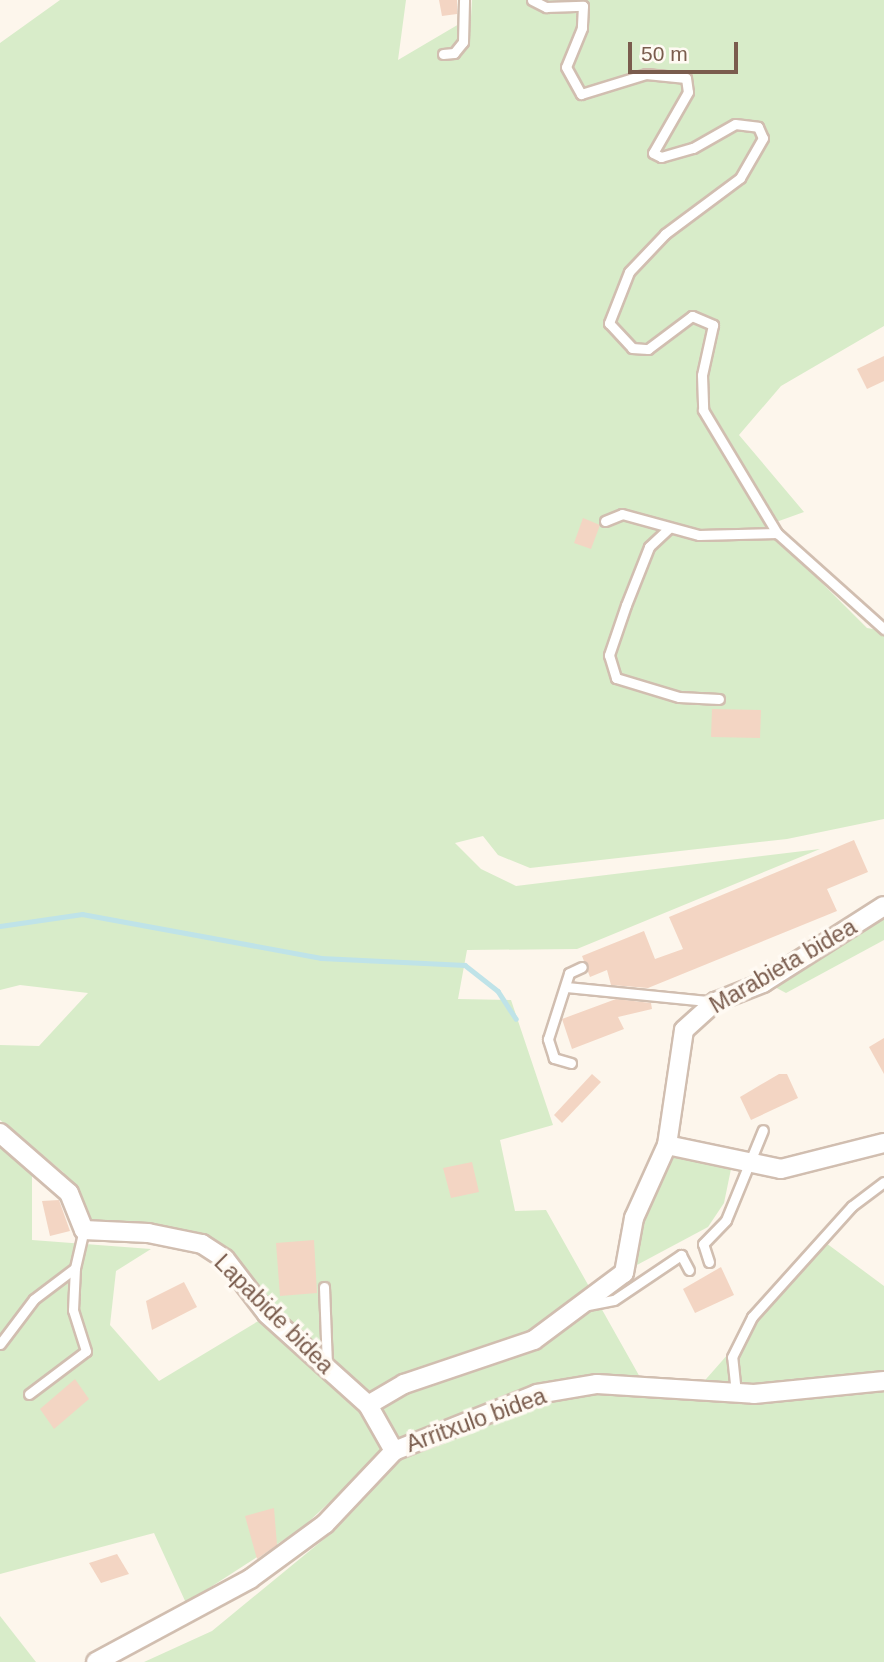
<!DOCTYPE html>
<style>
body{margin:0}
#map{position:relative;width:884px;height:1662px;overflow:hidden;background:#fdf6ec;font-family:Arial,sans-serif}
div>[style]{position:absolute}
.green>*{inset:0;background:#d8ecc9}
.stream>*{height:4.5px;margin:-2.25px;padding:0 2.25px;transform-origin:2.25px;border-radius:2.25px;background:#bfe3e8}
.building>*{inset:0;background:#f3d5c3}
.roads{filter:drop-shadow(2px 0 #d1beb0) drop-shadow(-2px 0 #d1beb0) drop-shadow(0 2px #d1beb0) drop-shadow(0 -2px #d1beb0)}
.lane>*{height:9px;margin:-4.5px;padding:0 4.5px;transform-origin:4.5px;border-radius:4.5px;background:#fff}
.street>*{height:18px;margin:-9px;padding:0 9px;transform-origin:9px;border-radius:9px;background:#fff}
span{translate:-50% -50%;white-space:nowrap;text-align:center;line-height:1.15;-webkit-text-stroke:7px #fffaf3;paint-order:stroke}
.street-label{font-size:23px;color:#7a5c4d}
.scale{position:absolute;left:628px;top:42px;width:110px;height:32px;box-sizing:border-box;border:4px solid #7a5c4d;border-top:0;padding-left:9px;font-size:21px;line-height:24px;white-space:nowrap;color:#7a5c4d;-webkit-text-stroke:5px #fffaf3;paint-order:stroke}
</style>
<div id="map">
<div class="green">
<div style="clip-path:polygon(60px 0,406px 0,398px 60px,471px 17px,472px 0,884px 0,884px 326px,781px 386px,739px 435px,804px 512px,765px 526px,867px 628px,884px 631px,884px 819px,787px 839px,530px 868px,498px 855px,483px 836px,455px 843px,481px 869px,516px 886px,820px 849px,577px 949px,467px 950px,458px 999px,511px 1000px,553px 1125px,500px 1140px,515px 1211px,546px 1210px,650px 1395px,692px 1395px,826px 1243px,884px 1286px,884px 1662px,144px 1662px,212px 1631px,335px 1530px,406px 1452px,368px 1392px,274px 1308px,222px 1245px,146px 1225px,91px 1222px,63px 1172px,0 1120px,0 1045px,39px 1046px,88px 993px,20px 985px,0 990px,0 43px)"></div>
<div style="clip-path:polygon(884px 914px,884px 940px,786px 993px,771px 985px)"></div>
<div style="clip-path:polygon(0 1142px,32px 1168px,32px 1240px,151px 1249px,116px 1271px,110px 1325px,159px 1381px,260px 1320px,358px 1410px,384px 1451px,302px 1528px,186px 1603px,154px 1533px,0 1574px)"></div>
<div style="clip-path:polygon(672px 1154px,731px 1169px,724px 1203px,708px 1227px,635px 1266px,641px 1216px)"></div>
<div style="clip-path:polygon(0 1616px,36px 1662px,0 1662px)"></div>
</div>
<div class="stream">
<div style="left:0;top:926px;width:83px;rotate:-8.3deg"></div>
<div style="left:82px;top:914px;width:243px;rotate:10.4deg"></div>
<div style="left:321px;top:958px;width:144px;rotate:2.8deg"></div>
<div style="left:465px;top:965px;width:42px;rotate:38.2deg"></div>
<div style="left:498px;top:991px;width:33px;rotate:57deg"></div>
</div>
<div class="building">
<div style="clip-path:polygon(439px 0,457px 0,457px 14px,442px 16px)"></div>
<div style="clip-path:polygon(884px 356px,884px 381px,867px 389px,857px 369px)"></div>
<div style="clip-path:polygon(583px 518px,600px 525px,591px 549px,574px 543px)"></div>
<div style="clip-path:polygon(712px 709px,761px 710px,760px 738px,711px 737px)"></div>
<div style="clip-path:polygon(854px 840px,868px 872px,827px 889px,837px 911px,648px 988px,611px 985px,607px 970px,590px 977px,582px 956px,644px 931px,655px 959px,683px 949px,669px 917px)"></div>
<div style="clip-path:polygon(616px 999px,651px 1003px,652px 1009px,618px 1017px,624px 1029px,572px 1049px,562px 1019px)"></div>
<div style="clip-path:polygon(884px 1038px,884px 1074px,869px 1047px)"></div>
<div style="clip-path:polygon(592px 1074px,601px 1082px,562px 1123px,554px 1115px)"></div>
<div style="clip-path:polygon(779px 1074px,787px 1074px,798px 1098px,751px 1120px,740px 1097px)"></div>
<div style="clip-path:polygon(472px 1162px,479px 1192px,451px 1198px,443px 1168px)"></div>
<div style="clip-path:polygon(59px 1200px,70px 1231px,50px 1236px,42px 1201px)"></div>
<div style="clip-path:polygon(314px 1240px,317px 1293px,280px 1296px,276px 1243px)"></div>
<div style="clip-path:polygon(721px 1267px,734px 1295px,695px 1313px,683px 1289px)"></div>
<div style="clip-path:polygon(184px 1282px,197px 1307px,152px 1330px,146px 1301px)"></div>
<div style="clip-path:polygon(75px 1379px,89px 1399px,54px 1429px,40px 1409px)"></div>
<div style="clip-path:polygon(274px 1508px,277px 1545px,257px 1559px,245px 1516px)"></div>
<div style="clip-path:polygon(117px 1554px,129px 1574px,101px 1583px,89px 1563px)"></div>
</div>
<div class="roads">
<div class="lane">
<div style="left:532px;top:0;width:16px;rotate:27deg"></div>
<div style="left:546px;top:7px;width:37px;rotate:-2deg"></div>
<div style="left:583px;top:6px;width:22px;rotate:93deg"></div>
<div style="left:582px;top:28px;width:42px;rotate:112.3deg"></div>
<div style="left:566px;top:67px;width:31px;rotate:61deg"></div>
<div style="left:581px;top:94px;width:68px;rotate:-17.1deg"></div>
<div style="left:646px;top:74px;width:40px;rotate:5.7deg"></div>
<div style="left:686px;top:78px;width:14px;rotate:82deg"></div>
<div style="left:688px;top:92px;width:70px;rotate:119.8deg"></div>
<div style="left:653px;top:153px;width:9px;rotate:27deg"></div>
<div style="left:661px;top:157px;width:33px;rotate:-16deg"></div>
<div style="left:693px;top:148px;width:48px;rotate:-29.7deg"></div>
<div style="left:735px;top:124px;width:23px;rotate:7deg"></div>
<div style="left:758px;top:127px;width:12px;rotate:66deg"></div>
<div style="left:763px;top:138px;width:46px;rotate:119.9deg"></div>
<div style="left:740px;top:178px;width:94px;rotate:143.3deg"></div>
<div style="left:665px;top:234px;width:52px;rotate:133.5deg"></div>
<div style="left:629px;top:272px;width:55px;rotate:111.4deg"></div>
<div style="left:609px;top:323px;width:34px;rotate:47deg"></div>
<div style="left:632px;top:348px;width:16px;rotate:4deg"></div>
<div style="left:648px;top:349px;width:55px;rotate:-36.9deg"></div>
<div style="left:692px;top:316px;width:23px;rotate:23deg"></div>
<div style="left:713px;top:325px;width:51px;rotate:102.4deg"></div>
<div style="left:702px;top:375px;width:35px;rotate:88deg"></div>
<div style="left:703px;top:410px;width:144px;rotate:59deg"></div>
<div style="left:443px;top:54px;width:11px;rotate:-5deg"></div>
<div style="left:454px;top:53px;width:14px;rotate:-51deg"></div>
<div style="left:463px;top:42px;width:42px;rotate:-88.6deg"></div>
<div style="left:605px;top:521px;width:18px;rotate:-22deg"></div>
<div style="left:622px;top:514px;width:80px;rotate:15.3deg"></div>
<div style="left:699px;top:535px;width:78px;rotate:-1.5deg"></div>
<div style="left:777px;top:533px;width:144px;rotate:41.9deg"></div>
<div style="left:668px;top:529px;width:26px;rotate:137deg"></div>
<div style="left:649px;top:547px;width:62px;rotate:111.6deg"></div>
<div style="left:626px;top:605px;width:53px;rotate:108.8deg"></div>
<div style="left:609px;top:655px;width:24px;rotate:73deg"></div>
<div style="left:616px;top:678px;width:66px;rotate:16.8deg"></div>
<div style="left:679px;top:697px;width:40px;rotate:2.9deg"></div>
<div style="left:566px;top:987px;width:150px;rotate:5.7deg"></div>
<div style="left:571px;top:1063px;width:18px;rotate:-164deg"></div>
<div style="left:554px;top:1058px;width:20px;rotate:-108deg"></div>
<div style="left:548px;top:1039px;width:69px;rotate:-72.3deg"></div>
<div style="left:569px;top:973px;width:14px;rotate:-25deg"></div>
<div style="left:709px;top:1262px;width:19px;rotate:-108deg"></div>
<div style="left:703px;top:1244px;width:33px;rotate:-46deg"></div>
<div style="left:726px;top:1220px;width:97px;rotate:-67.7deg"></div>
<div style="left:324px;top:1287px;width:79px;rotate:87.8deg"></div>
<div style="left:588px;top:1305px;width:26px;rotate:-11deg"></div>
<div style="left:614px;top:1300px;width:81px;rotate:-33.9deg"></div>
<div style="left:681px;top:1255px;width:17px;rotate:62deg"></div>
<div style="left:0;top:1344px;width:56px;rotate:-52.9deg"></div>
<div style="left:34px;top:1299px;width:51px;rotate:-37.1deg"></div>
<div style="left:75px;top:1268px;width:39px;rotate:-77deg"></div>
<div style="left:736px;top:1393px;width:36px;rotate:-96deg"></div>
<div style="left:732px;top:1357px;width:45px;rotate:-63.4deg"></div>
<div style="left:752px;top:1317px;width:149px;rotate:-48deg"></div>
<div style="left:852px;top:1206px;width:40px;rotate:-37deg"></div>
<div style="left:29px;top:1394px;width:71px;rotate:-37deg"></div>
<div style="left:86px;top:1351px;width:43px;rotate:-107.6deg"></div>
<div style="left:73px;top:1310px;width:42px;rotate:-87.3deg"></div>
</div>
<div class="street">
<div style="left:0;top:1133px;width:91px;rotate:41deg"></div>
<div style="left:69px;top:1193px;width:40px;rotate:68deg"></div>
<div style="left:84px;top:1230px;width:64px;rotate:2.7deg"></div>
<div style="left:148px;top:1233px;width:55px;rotate:11.5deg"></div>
<div style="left:202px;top:1244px;width:27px;rotate:33deg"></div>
<div style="left:225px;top:1259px;width:69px;rotate:52.6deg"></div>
<div style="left:267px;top:1314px;width:136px;rotate:42deg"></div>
<div style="left:368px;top:1405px;width:53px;rotate:60.5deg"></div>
<div style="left:667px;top:1145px;width:116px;rotate:11.9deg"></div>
<div style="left:781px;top:1169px;width:106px;rotate:-14.2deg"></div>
<div style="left:368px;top:1405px;width:42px;rotate:-30.3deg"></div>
<div style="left:404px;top:1384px;width:137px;rotate:-18.7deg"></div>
<div style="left:534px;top:1340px;width:112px;rotate:-36.7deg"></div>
<div style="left:624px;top:1273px;width:56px;rotate:-79.7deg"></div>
<div style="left:634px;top:1218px;width:80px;rotate:-65.7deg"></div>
<div style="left:667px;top:1145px;width:116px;rotate:-81.6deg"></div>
<div style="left:684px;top:1030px;width:42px;rotate:-42.1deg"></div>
<div style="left:715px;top:1002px;width:52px;rotate:-21.6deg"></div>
<div style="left:763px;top:983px;width:143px;rotate:-32.5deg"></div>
<div style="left:96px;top:1662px;width:175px;rotate:-28.3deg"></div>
<div style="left:250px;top:1579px;width:93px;rotate:-36.3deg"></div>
<div style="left:325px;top:1524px;width:100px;rotate:-46.6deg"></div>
<div style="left:394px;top:1451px;width:154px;rotate:-21.7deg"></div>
<div style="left:537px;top:1394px;width:61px;rotate:-9.5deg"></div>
<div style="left:597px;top:1384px;width:157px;rotate:3.6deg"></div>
<div style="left:754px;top:1394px;width:131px;rotate:-5.7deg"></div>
</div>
</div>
<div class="street-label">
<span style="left:783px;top:966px;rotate:-30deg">Marabieta bidea</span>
<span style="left:274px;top:1314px;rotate:45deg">Lapabide bidea</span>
<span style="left:476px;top:1420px;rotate:-20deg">Arritxulo bidea</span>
</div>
<div class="scale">50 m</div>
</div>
